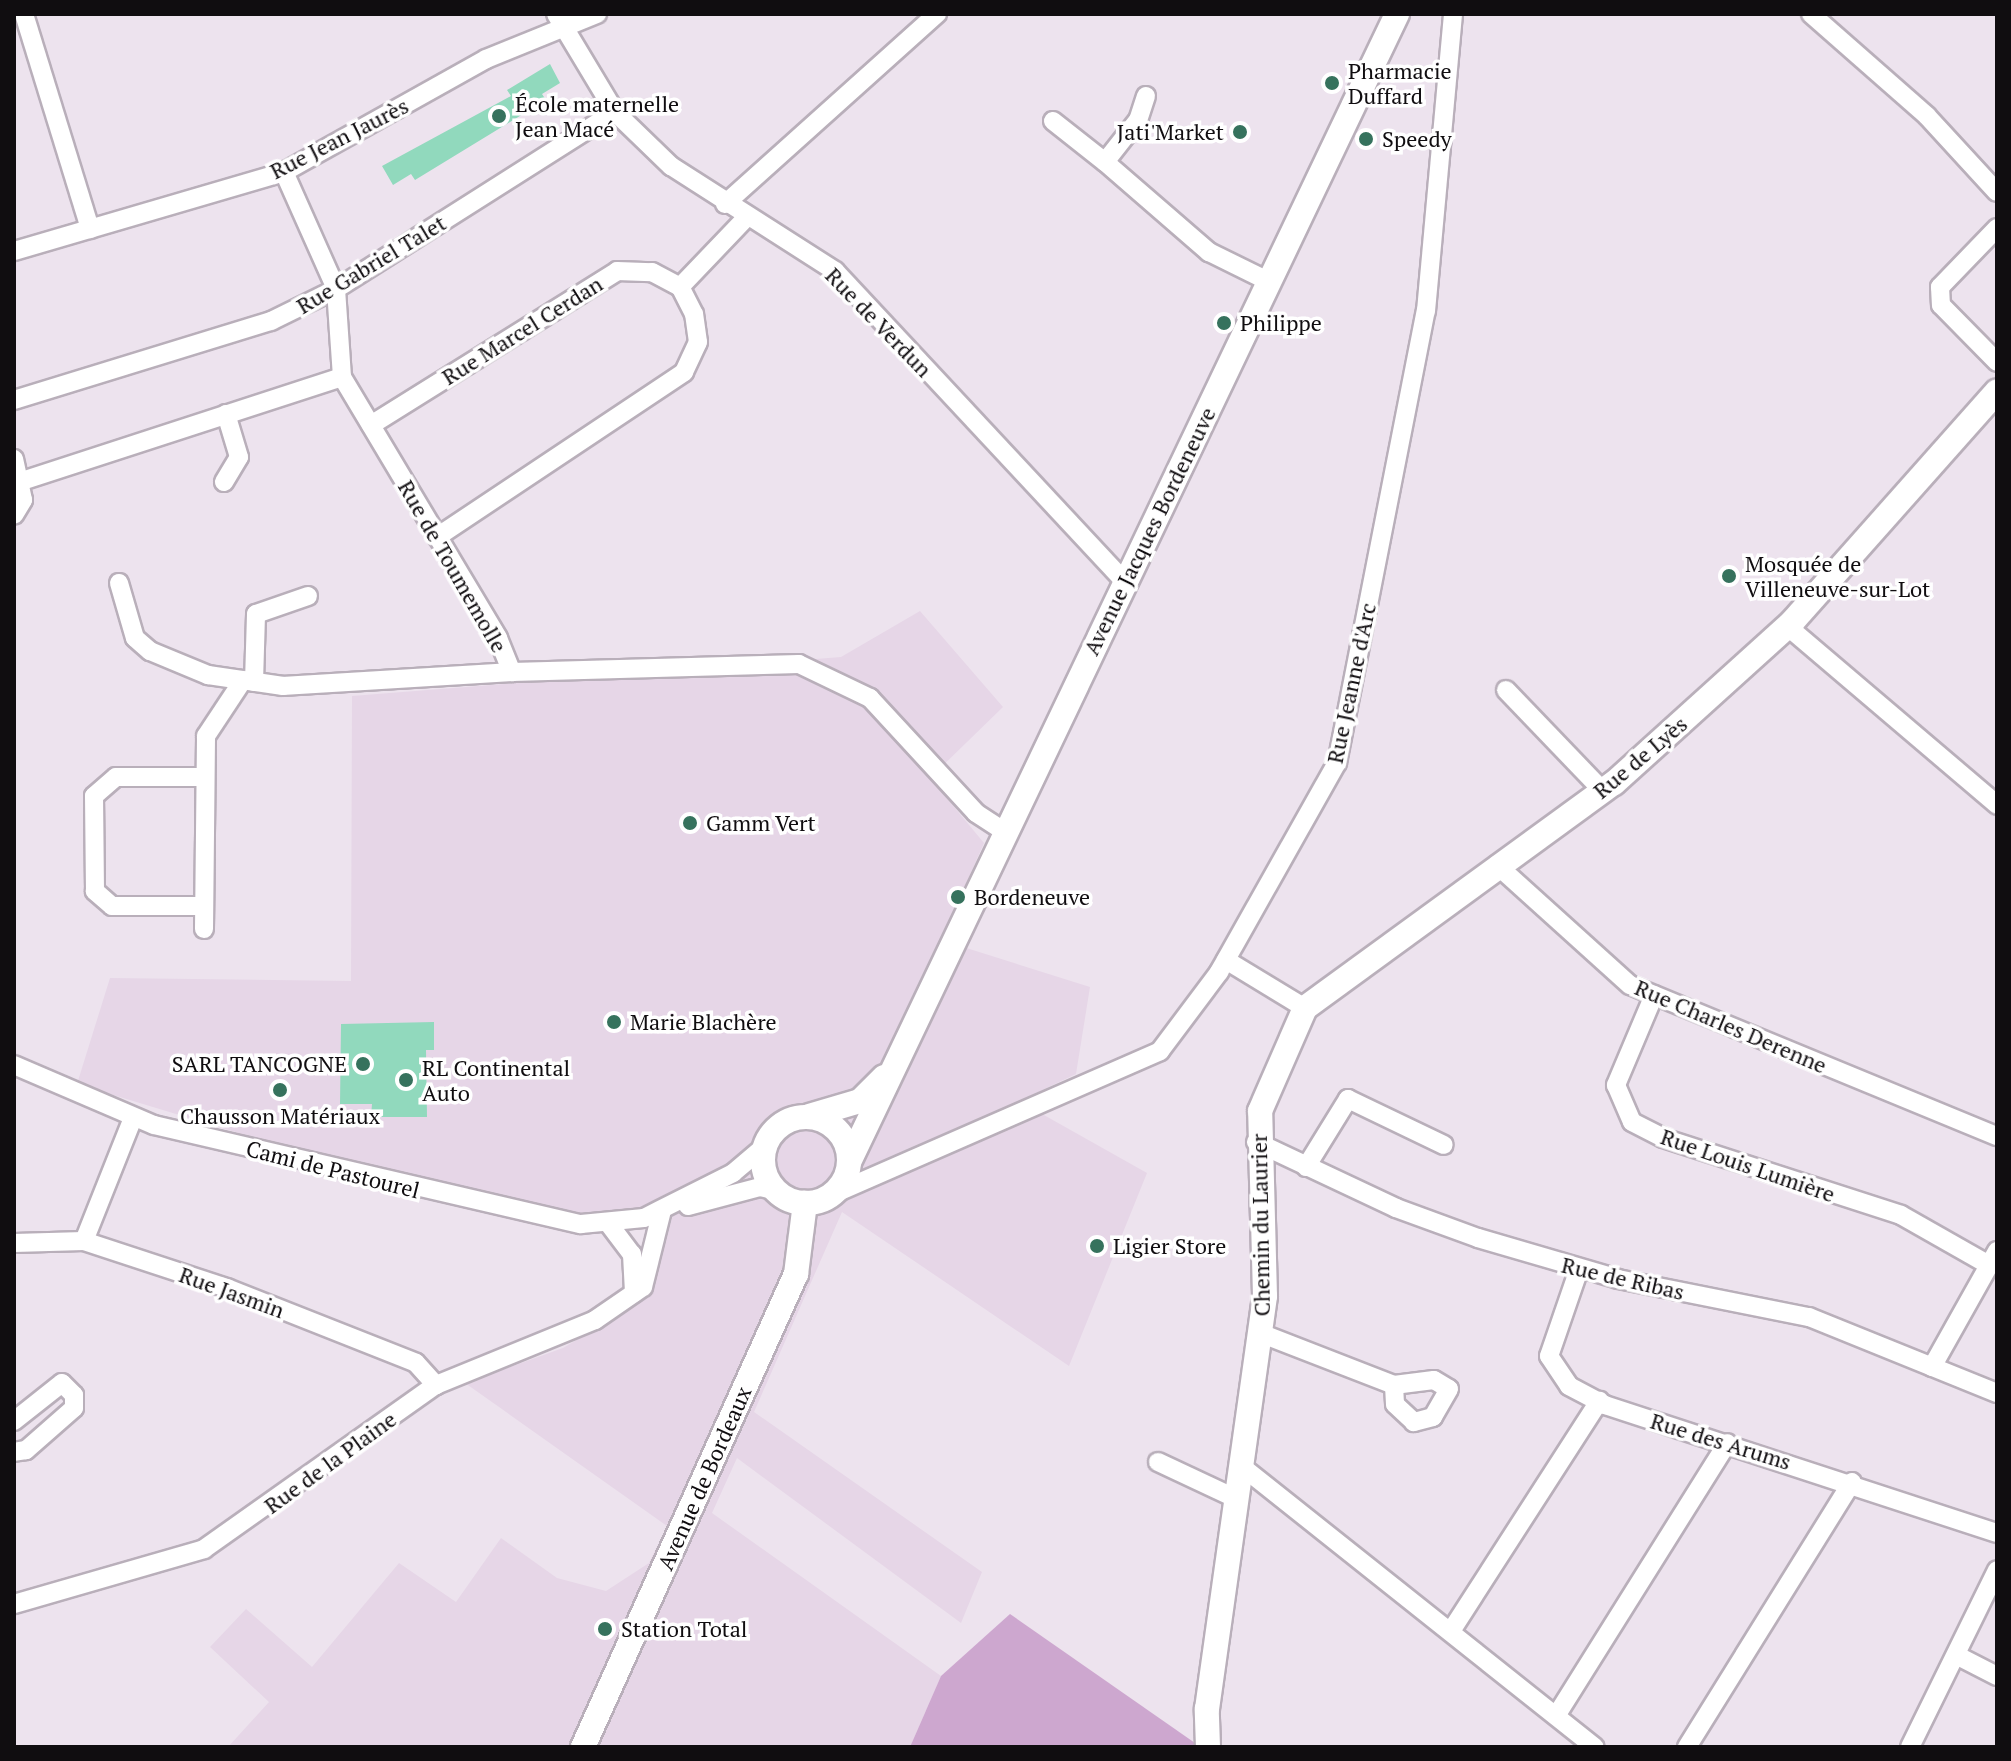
<!DOCTYPE html>
<meta charset="utf-8">
<style>
body{margin:0}
#map{position:relative;width:2011px;height:1761px;overflow:hidden;background:#ede3ee;font-family:"PT Serif",serif}
div>[style]{position:absolute}
.built>*{inset:0;background:#e6d6e7}
.green>*{inset:0;background:#cda7cf}
.building>*{inset:0;background:#91d9bd}
.roads{filter:drop-shadow(2px 0 #b9afba) drop-shadow(-2px 0 #b9afba) drop-shadow(0 2px #b9afba) drop-shadow(0 -2px #b9afba)}
.street>*{height:18px;margin:-9px;padding:0 9px;transform-origin:9px;border-radius:9px;background:#fff}
.secondary>*{height:24px;margin:-12px;padding:0 12px;transform-origin:12px;border-radius:12px;background:#fff}
.secondary>.ring{margin:-12px;padding:0;box-sizing:content-box;background:none;border:24px solid #fff;border-radius:50%}
.dots>*{width:22px;height:22px;translate:-50% -50%;box-sizing:border-box;border:4px solid #fff;border-radius:50%}
span{translate:-50% -50%;white-space:nowrap;text-align:center;line-height:1.15;-webkit-text-stroke:7px #fff;paint-order:stroke}
.poi-label{font-size:22px;color:#100d10}
.left{translate:0 -50%;text-align:left}
.right{translate:-100% -50%;text-align:right}
.street-label{font-size:22px;color:#100d10}
.frame{position:absolute;inset:0;border:16px solid #100d10;pointer-events:none}
</style>
<div id="map">
<div class="built">
<div style="clip-path:polygon(920px 611px,1003px 707px,930px 778px,984px 843px,941px 940px,1090px 987px,1076px 1074px,1019px 1101px,1147px 1173px,1069px 1366px,842px 1212px,754px 1412px,982px 1572px,961px 1623px,737px 1458px,712px 1513px,941px 1676px,910px 1747px,228px 1747px,269px 1702px,210px 1647px,246px 1609px,312px 1667px,399px 1563px,456px 1602px,501px 1538px,557px 1578px,606px 1591px,649px 1563px,667px 1526px,465px 1383px,563px 1348px,647px 1298px,673px 1215px,578px 1214px,325px 1159px,77px 1084px,110px 978px,351px 981px,352px 696px,841px 657px)"></div>
</div>
<div class="green">
<div style="clip-path:polygon(1010px 1614px,1195px 1743px,1195px 1747px,910px 1747px,941px 1676px)"></div>
</div>
<div class="building">
<div style="clip-path:polygon(550px 64px,560px 83px,542px 94px,546px 100px,415px 180px,411px 174px,393px 185px,382px 166px,511px 96px,507px 90px)"></div>
<div style="clip-path:polygon(434px 1022px,434px 1050px,426px 1050px,427px 1117px,371px 1117px,372px 1104px,340px 1104px,341px 1024px)"></div>
</div>
<div class="roads">
<div class="street">
<div style="left:24px;top:14px;width:225px;rotate:72.9deg"></div>
<div style="left:556px;top:14px;width:114px;rotate:59deg"></div>
<div style="left:615px;top:112px;width:78px;rotate:44deg"></div>
<div style="left:671px;top:166px;width:195px;rotate:32.6deg"></div>
<div style="left:835px;top:271px;width:425px;rotate:47deg"></div>
<div style="left:1811px;top:14px;width:154px;rotate:41.3deg"></div>
<div style="left:1927px;top:116px;width:103px;rotate:47.4deg"></div>
<div style="left:1146px;top:96px;width:25px;rotate:108deg"></div>
<div style="left:1138px;top:120px;width:53px;rotate:128.2deg"></div>
<div style="left:1105px;top:162px;width:138px;rotate:40.9deg"></div>
<div style="left:1209px;top:252px;width:66px;rotate:26.2deg"></div>
<div style="left:1053px;top:121px;width:66px;rotate:38.3deg"></div>
<div style="left:284px;top:172px;width:128px;rotate:66deg"></div>
<div style="left:336px;top:289px;width:88px;rotate:86.1deg"></div>
<div style="left:342px;top:377px;width:304px;rotate:59.1deg"></div>
<div style="left:498px;top:638px;width:37px;rotate:68deg"></div>
<div style="left:512px;top:672px;width:287px;rotate:-1.6deg"></div>
<div style="left:799px;top:664px;width:79px;rotate:25.6deg"></div>
<div style="left:870px;top:698px;width:156px;rotate:47.3deg"></div>
<div style="left:976px;top:813px;width:33px;rotate:33deg"></div>
<div style="left:725px;top:204px;width:285px;rotate:-41.9deg"></div>
<div style="left:1997px;top:228px;width:82px;rotate:134deg"></div>
<div style="left:1940px;top:287px;width:18px;rotate:87deg"></div>
<div style="left:1941px;top:305px;width:80px;rotate:45.5deg"></div>
<div style="left:14px;top:251px;width:281px;rotate:-16.3deg"></div>
<div style="left:284px;top:172px;width:231px;rotate:-29.2deg"></div>
<div style="left:486px;top:59px;width:120px;rotate:-22.1deg"></div>
<div style="left:14px;top:400px;width:269px;rotate:-17.1deg"></div>
<div style="left:271px;top:321px;width:72px;rotate:-26.2deg"></div>
<div style="left:336px;top:289px;width:330px;rotate:-32.4deg"></div>
<div style="left:371px;top:425px;width:290px;rotate:-32deg"></div>
<div style="left:617px;top:271px;width:35px;rotate:2deg"></div>
<div style="left:652px;top:272px;width:32px;rotate:28deg"></div>
<div style="left:680px;top:287px;width:97px;rotate:-46.3deg"></div>
<div style="left:14px;top:459px;width:42px;rotate:77.6deg"></div>
<div style="left:23px;top:500px;width:17px;rotate:121deg"></div>
<div style="left:22px;top:481px;width:336px;rotate:-18deg"></div>
<div style="left:224px;top:482px;width:29px;rotate:-59deg"></div>
<div style="left:239px;top:457px;width:45px;rotate:-106.8deg"></div>
<div style="left:437px;top:537px;width:297px;rotate:-33.7deg"></div>
<div style="left:684px;top:372px;width:33px;rotate:-65deg"></div>
<div style="left:698px;top:342px;width:28px;rotate:-98deg"></div>
<div style="left:694px;top:314px;width:30px;rotate:-117deg"></div>
<div style="left:119px;top:583px;width:57px;rotate:73.8deg"></div>
<div style="left:135px;top:638px;width:20px;rotate:41deg"></div>
<div style="left:150px;top:651px;width:63px;rotate:22.5deg"></div>
<div style="left:208px;top:675px;width:76px;rotate:8.3deg"></div>
<div style="left:283px;top:686px;width:229px;rotate:-3.5deg"></div>
<div style="left:1787px;top:626px;width:276px;rotate:40.4deg"></div>
<div style="left:254px;top:682px;width:68px;rotate:-88.3deg"></div>
<div style="left:256px;top:614px;width:55px;rotate:-19.1deg"></div>
<div style="left:1506px;top:690px;width:140px;rotate:46.2deg"></div>
<div style="left:1497px;top:865px;width:179px;rotate:42.1deg"></div>
<div style="left:1630px;top:985px;width:397px;rotate:22.4deg"></div>
<div style="left:204px;top:906px;width:92px;rotate:180deg"></div>
<div style="left:112px;top:906px;width:23px;rotate:-139deg"></div>
<div style="left:95px;top:891px;width:95px;rotate:-90.6deg"></div>
<div style="left:94px;top:796px;width:29px;rotate:-41deg"></div>
<div style="left:116px;top:777px;width:89px"></div>
<div style="left:204px;top:929px;width:193px;rotate:-89.4deg"></div>
<div style="left:206px;top:736px;width:67px;rotate:-56.5deg"></div>
<div style="left:1226px;top:960px;width:92px;rotate:31.3deg"></div>
<div style="left:1654px;top:995px;width:98px;rotate:112.9deg"></div>
<div style="left:1616px;top:1085px;width:40px;rotate:66.6deg"></div>
<div style="left:1632px;top:1122px;width:35px;rotate:27deg"></div>
<div style="left:1663px;top:1138px;width:250px;rotate:17.9deg"></div>
<div style="left:1901px;top:1215px;width:101px;rotate:29.6deg"></div>
<div style="left:14px;top:1065px;width:152px;rotate:23.2deg"></div>
<div style="left:154px;top:1125px;width:438px;rotate:13.1deg"></div>
<div style="left:581px;top:1224px;width:63px;rotate:-5.4deg"></div>
<div style="left:644px;top:1218px;width:100px;rotate:-26.8deg"></div>
<div style="left:733px;top:1173px;width:42px;rotate:-40.2deg"></div>
<div style="left:1256px;top:1142px;width:155px;rotate:25.2deg"></div>
<div style="left:1396px;top:1208px;width:87px;rotate:20.1deg"></div>
<div style="left:1478px;top:1238px;width:146px;rotate:16.3deg"></div>
<div style="left:1618px;top:1279px;width:195px;rotate:11.3deg"></div>
<div style="left:1809px;top:1317px;width:203px;rotate:22deg"></div>
<div style="left:1306px;top:1167px;width:80px;rotate:-58.3deg"></div>
<div style="left:1348px;top:1099px;width:106px;rotate:25.6deg"></div>
<div style="left:831px;top:1195px;width:359px;rotate:-23.6deg"></div>
<div style="left:1160px;top:1051px;width:99px;rotate:-53.2deg"></div>
<div style="left:1219px;top:972px;width:240px;rotate:-60.6deg"></div>
<div style="left:1337px;top:763px;width:461px;rotate:-78.9deg"></div>
<div style="left:1426px;top:311px;width:298px;rotate:-84.8deg"></div>
<div style="left:688px;top:1206px;width:74px;rotate:-14.8deg"></div>
<div style="left:760px;top:1187px;width:17px;rotate:13deg"></div>
<div style="left:609px;top:1224px;width:38px;rotate:53deg"></div>
<div style="left:632px;top:1254px;width:39px;rotate:87deg"></div>
<div style="left:84px;top:1241px;width:132px;rotate:-68.3deg"></div>
<div style="left:14px;top:1243px;width:70px;rotate:-1.6deg"></div>
<div style="left:84px;top:1241px;width:151px;rotate:18.2deg"></div>
<div style="left:227px;top:1288px;width:203px;rotate:21.6deg"></div>
<div style="left:416px;top:1363px;width:30px;rotate:48deg"></div>
<div style="left:1579px;top:1269px;width:92px;rotate:109deg"></div>
<div style="left:1549px;top:1356px;width:36px;rotate:56deg"></div>
<div style="left:1569px;top:1386px;width:41px;rotate:27.8deg"></div>
<div style="left:1605px;top:1405px;width:412px;rotate:18.1deg"></div>
<div style="left:1260px;top:1333px;width:144px;rotate:21.2deg"></div>
<div style="left:1394px;top:1385px;width:40px;rotate:-7.1deg"></div>
<div style="left:1434px;top:1380px;width:17px;rotate:31deg"></div>
<div style="left:1449px;top:1389px;width:32px;rotate:120deg"></div>
<div style="left:1433px;top:1417px;width:20px;rotate:165deg"></div>
<div style="left:1414px;top:1422px;width:26px;rotate:-137deg"></div>
<div style="left:1395px;top:1404px;width:19px;rotate:-93deg"></div>
<div style="left:1932px;top:1367px;width:133px;rotate:-60.7deg"></div>
<div style="left:14px;top:1421px;width:61px;rotate:-38.4deg"></div>
<div style="left:62px;top:1383px;width:17px;rotate:45deg"></div>
<div style="left:74px;top:1395px;width:13px;rotate:90deg"></div>
<div style="left:74px;top:1408px;width:64px;rotate:138.8deg"></div>
<div style="left:26px;top:1450px;width:12px;rotate:171deg"></div>
<div style="left:1158px;top:1462px;width:85px;rotate:25.1deg"></div>
<div style="left:1240px;top:1465px;width:453px;rotate:38.5deg"></div>
<div style="left:14px;top:1604px;width:198px;rotate:-16.1deg"></div>
<div style="left:204px;top:1549px;width:284px;rotate:-35.3deg"></div>
<div style="left:436px;top:1385px;width:172px;rotate:-22.2deg"></div>
<div style="left:595px;top:1320px;width:58px;rotate:-34.5deg"></div>
<div style="left:643px;top:1287px;width:79px;rotate:-76.1deg"></div>
<div style="left:1451px;top:1631px;width:274px;rotate:-57.2deg"></div>
<div style="left:1956px;top:1655px;width:46px;rotate:27.1deg"></div>
<div style="left:1556px;top:1716px;width:322px;rotate:-57.9deg"></div>
<div style="left:1687px;top:1747px;width:312px;rotate:-58.1deg"></div>
<div style="left:1910px;top:1747px;width:197px;rotate:-63.8deg"></div>
</div>
<div class="secondary">
<div style="left:809px;top:1116px;width:53px;rotate:-16.4deg"></div>
<div style="left:860px;top:1101px;width:34px;rotate:-45deg"></div>
<div class="ring" style="left:763px;top:1117px;width:62px;height:62px"></div>
<div style="left:849px;top:1162px;width:1272px;rotate:-64.48deg"></div>
<div style="left:583px;top:1747px;width:519px;rotate:-65.76deg"></div>
<div style="left:796px;top:1274px;width:72px;rotate:-82.8deg"></div>
<div style="left:1208px;top:1747px;width:38px;rotate:-92deg"></div>
<div style="left:1207px;top:1709px;width:417px;rotate:-82deg"></div>
<div style="left:1265px;top:1296px;width:185px;rotate:-91.5deg"></div>
<div style="left:1260px;top:1111px;width:112px;rotate:-66.4deg"></div>
<div style="left:1305px;top:1008px;width:382px;rotate:-36.1deg"></div>
<div style="left:1614px;top:783px;width:241px;rotate:-42.1deg"></div>
<div style="left:1793px;top:621px;width:307px;rotate:-48.4deg"></div>
</div>
</div>
<div class="dots">
<div style="left:1332px;top:83px;background:#36725d"></div>
<div style="left:499px;top:116px;background:#36725d"></div>
<div style="left:1240px;top:132px;background:#36725d"></div>
<div style="left:1366px;top:139px;background:#36725d"></div>
<div style="left:1224px;top:323px;background:#36725d"></div>
<div style="left:1729px;top:576px;background:#36725d"></div>
<div style="left:690px;top:823px;background:#36725d"></div>
<div style="left:958px;top:897px;background:#36725d"></div>
<div style="left:614px;top:1022px;background:#36725d"></div>
<div style="left:363px;top:1064px;background:#36725d"></div>
<div style="left:406px;top:1080px;background:#36725d"></div>
<div style="left:280px;top:1090px;background:#36725d"></div>
<div style="left:1097px;top:1246px;background:#36725d"></div>
<div style="left:605px;top:1629px;background:#36725d"></div>
</div>
<div class="poi-label">
<span class="left" style="left:1348px;top:83px">Pharmacie<br>Duffard</span>
<span class="left" style="left:515px;top:116px">École maternelle<br>Jean Macé</span>
<span class="right" style="left:1224px;top:132px">Jati'Market</span>
<span class="left" style="left:1382px;top:139px">Speedy</span>
<span class="left" style="left:1240px;top:323px">Philippe</span>
<span class="left" style="left:1745px;top:576px">Mosquée de<br>Villeneuve-sur-Lot</span>
<span class="left" style="left:706px;top:823px">Gamm Vert</span>
<span class="left" style="left:974px;top:897px">Bordeneuve</span>
<span class="left" style="left:630px;top:1022px">Marie Blachère</span>
<span class="right" style="left:347px;top:1064px">SARL TANCOGNE</span>
<span class="left" style="left:422px;top:1080px">RL Continental<br>Auto</span>
<span style="left:280px;top:1116px">Chausson Matériaux</span>
<span class="left" style="left:1113px;top:1246px">Ligier Store</span>
<span class="left" style="left:621px;top:1629px">Station Total</span>
</div>
<div class="street-label">
<span style="left:339px;top:138px;rotate:-27deg">Rue Jean Jaurès</span>
<span style="left:371px;top:264px;rotate:-31deg">Rue Gabriel Talet</span>
<span style="left:879px;top:322px;rotate:46deg">Rue de Verdun</span>
<span style="left:522px;top:330px;rotate:-32deg">Rue Marcel Cerdan</span>
<span style="left:1149px;top:531px;rotate:-64deg">Avenue Jacques Bordeneuve</span>
<span style="left:453px;top:566px;rotate:60deg">Rue de Toumemolle</span>
<span style="left:1351px;top:683px;rotate:-78deg">Rue Jeanne d'Arc</span>
<span style="left:1640px;top:757px;rotate:-40deg">Rue de Lyès</span>
<span style="left:1731px;top:1026px;rotate:23deg">Rue Charles Derenne</span>
<span style="left:1748px;top:1165px;rotate:19deg">Rue Louis Lumière</span>
<span style="left:333px;top:1169px;rotate:14deg">Cami de Pastourel</span>
<span style="left:1260px;top:1225px;rotate:-91deg">Chemin du Laurier</span>
<span style="left:1623px;top:1278px;rotate:13deg">Rue de Ribas</span>
<span style="left:232px;top:1292px;rotate:20deg">Rue Jasmin</span>
<span style="left:1721px;top:1441px;rotate:17deg">Rue des Arums</span>
<span style="left:330px;top:1462px;rotate:-36deg">Rue de la Plaine</span>
<span style="left:704px;top:1478px;rotate:-66deg">Avenue de Bordeaux</span>
</div>
<div class="frame"></div>
</div>
